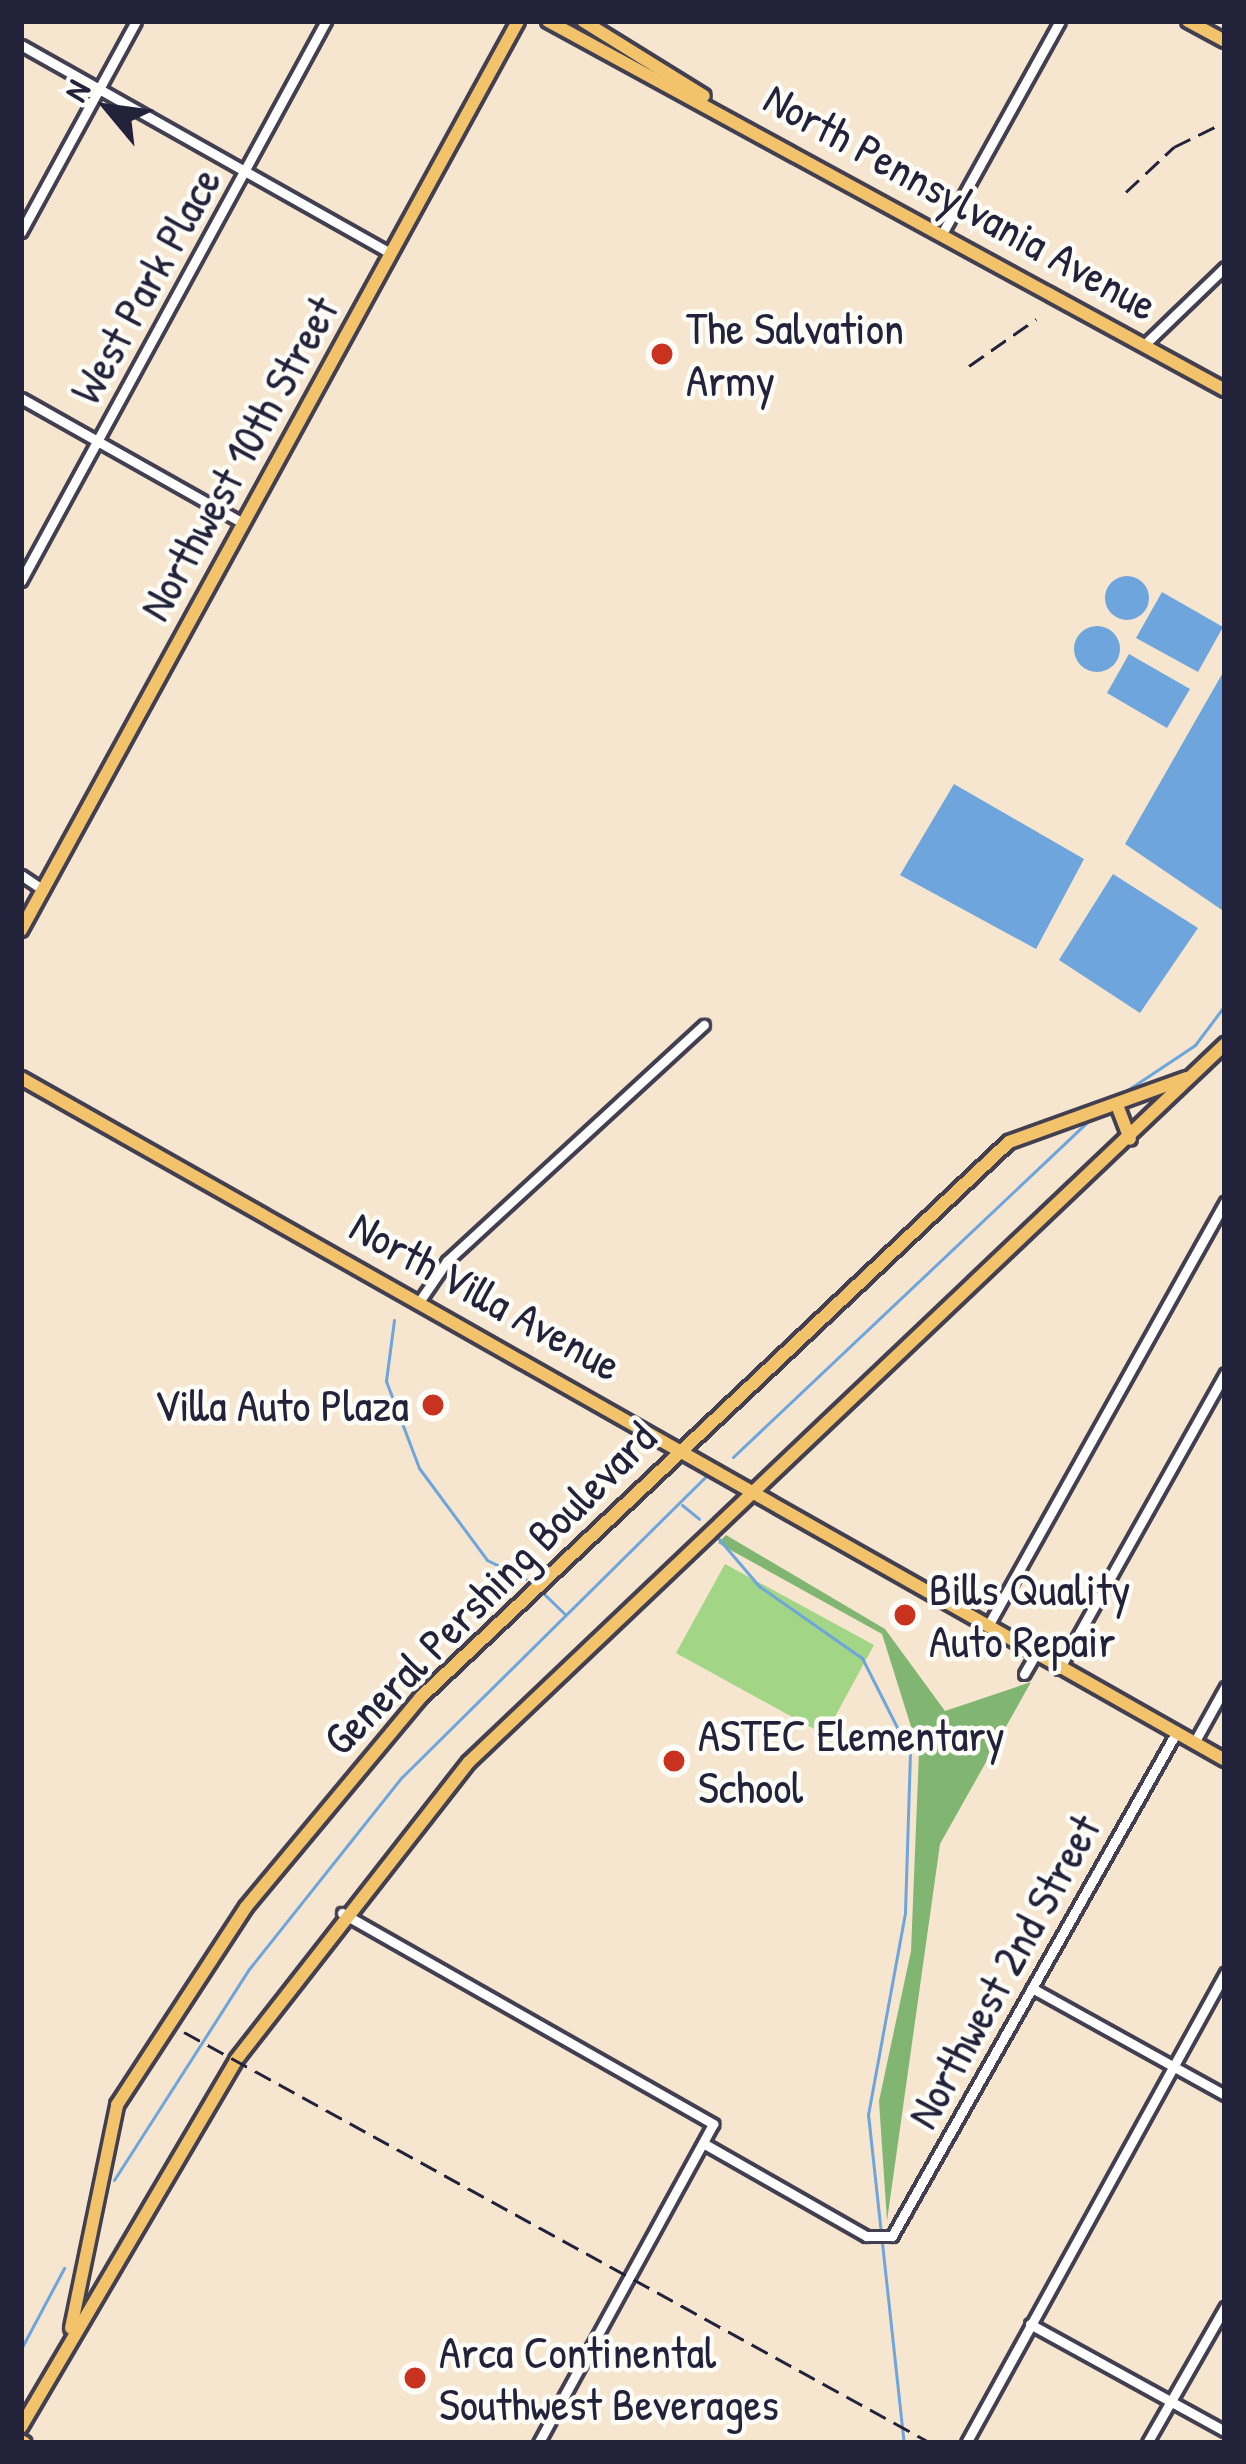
<!DOCTYPE html>
<style>
body{margin:0}
#map{position:relative;width:1246px;height:2464px;overflow:hidden;background:#f6e6cf;font-family:"Patrick Hand",sans-serif}
div>[style]{position:absolute}
.green>*{inset:0;background:#a2d585}
.forest>*{inset:0;background:#81b672}
.water>*{inset:0;background:#6da5dc}
.round{border-radius:50%}
.stream>*{height:3px;margin:-1.5px;padding:0 1.5px;transform-origin:1.5px;border-radius:1.5px;background:#6da5dc}
.roads{filter:drop-shadow(3px 0 #423f51) drop-shadow(-3px 0 #423f51) drop-shadow(0 3px #423f51) drop-shadow(0 -3px #423f51)}
.minor>*{height:9px;margin:-4.5px;padding:0 4.5px;transform-origin:4.5px;border-radius:4.5px;background:#fff}
.major>*{height:12px;margin:-6px;padding:0 6px;transform-origin:6px;border-radius:6px;background:#f2c36a}
.rail>*{height:3px;margin-top:-1.5px;transform-origin:0;background:repeating-linear-gradient(90deg,#22223b 0 18px,transparent 0 27px)}
.dots>*{width:33px;height:33px;translate:-50% -50%;box-sizing:border-box;border:6px solid #fdfcf7;border-radius:50%}
span{translate:-50% -50%;white-space:nowrap;text-align:center;line-height:1.15;-webkit-text-stroke:9px #fdfcf7;paint-order:stroke}
.street-label{font-size:45px;color:#22223b}
.poi-label{font-size:45px;color:#22223b}
.left{translate:0 -50%;text-align:left}
.right{translate:-100% -50%;text-align:right}
.frame{position:absolute;inset:0;border:24px solid #22223b;pointer-events:none}
.north{position:absolute;left:48px;top:48px;width:120px;height:120px;-webkit-text-stroke:9px #fdfcf7;paint-order:stroke;rotate:299deg;font-size:33px;font-weight:700;line-height:48px;text-align:center;color:#22223b}
.north::after{content:'';display:block;margin:auto;width:42px;height:54px;background:#22223b;clip-path:polygon(50% 0,100% 100%,50% 72%,0 100%)}
</style>
<div id="map">
<div class="green">
<div style="clip-path:polygon(725px 1564px,874px 1645px,825px 1735px,676px 1653px)"></div>
</div>
<div class="forest">
<div style="clip-path:polygon(726px 1535px,885px 1629px,945px 1711px,1031px 1682px,940px 1844px,887px 2221px,879px 2101px,911px 1951px,919px 1752px,882px 1634px,718px 1543px)"></div>
</div>
<div class="water">
<div class="round" style="left:1105px;top:576px;width:44px;height:44px"></div>
<div style="clip-path:polygon(1162px 592px,1223px 627px,1198px 672px,1136px 638px)"></div>
<div class="round" style="left:1074px;top:626px;width:46px;height:46px"></div>
<div style="clip-path:polygon(1129px 654px,1190px 689px,1167px 728px,1107px 693px)"></div>
<div style="clip-path:polygon(1225px 669px,1225px 912px,1125px 844px)"></div>
<div style="clip-path:polygon(954px 784px,1084px 859px,1036px 949px,900px 875px)"></div>
<div style="clip-path:polygon(1113px 874px,1198px 928px,1140px 1013px,1059px 960px)"></div>
</div>
<div class="stream">
<div style="left:1114px;top:1099px;width:97px;rotate:-33.7deg"></div>
<div style="left:1195px;top:1045px;width:50px;rotate:-53.1deg"></div>
<div style="left:394px;top:1320px;width:62px;rotate:97.5deg"></div>
<div style="left:386px;top:1381px;width:93px;rotate:69.2deg"></div>
<div style="left:419px;top:1468px;width:114px;rotate:53.5deg"></div>
<div style="left:487px;top:1560px;width:43px;rotate:26deg"></div>
<div style="left:733px;top:1457px;width:495px;rotate:-43.4deg"></div>
<div style="left:682px;top:1505px;width:22px;rotate:39deg"></div>
<div style="left:718px;top:1538px;width:63px;rotate:49.5deg"></div>
<div style="left:759px;top:1586px;width:126px;rotate:35deg"></div>
<div style="left:862px;top:1658px;width:106px;rotate:63.2deg"></div>
<div style="left:910px;top:1753px;width:160px;rotate:91.8deg"></div>
<div style="left:905px;top:1913px;width:204px;rotate:100.4deg"></div>
<div style="left:868px;top:2114px;width:331px;rotate:83.8deg"></div>
<div style="left:542px;top:1592px;width:32px;rotate:44deg"></div>
<div style="left:114px;top:2180px;width:250px;rotate:-57.4deg"></div>
<div style="left:249px;top:1969px;width:244px;rotate:-51.5deg"></div>
<div style="left:401px;top:1778px;width:429px;rotate:-44.7deg"></div>
<div style="left:21px;top:2349px;width:92px;rotate:-62deg"></div>
</div>
<div class="roads">
<div class="minor">
<div style="left:21px;top:45px;width:424px;rotate:29.4deg"></div>
<div style="left:21px;top:232px;width:240px;rotate:-61.4deg"></div>
<div style="left:943px;top:232px;width:241px;rotate:-61deg"></div>
<div style="left:1144px;top:345px;width:112px;rotate:-43.9deg"></div>
<div style="left:21px;top:398px;width:255px;rotate:29.4deg"></div>
<div style="left:21px;top:581px;width:638px;rotate:-61.43deg"></div>
<div style="left:21px;top:875px;width:27px;rotate:34deg"></div>
<div style="left:421px;top:1299px;width:46px;rotate:-55.6deg"></div>
<div style="left:447px;top:1261px;width:349px;rotate:-42.6deg"></div>
<div style="left:989px;top:1624px;width:484px;rotate:-60.8deg"></div>
<div style="left:1059px;top:1669px;width:339px;rotate:-60.7deg"></div>
<div style="left:1024px;top:1674px;width:22px;rotate:-60deg"></div>
<div style="left:1194px;top:1743px;width:64px;rotate:-61deg"></div>
<div style="left:342px;top:1913px;width:427px;rotate:29.6deg"></div>
<div style="left:713px;top:2124px;width:364px;rotate:118.7deg"></div>
<div style="left:1032px;top:1988px;width:221px;rotate:29deg"></div>
<div style="left:703px;top:2143px;width:188px;rotate:29.7deg"></div>
<div style="left:866px;top:2236px;width:26px"></div>
<div style="left:892px;top:2236px;width:578px;rotate:-60.55deg"></div>
<div style="left:1030px;top:2324px;width:222px;rotate:28.8deg"></div>
<div style="left:966px;top:2443px;width:537px;rotate:-61.14deg"></div>
<div style="left:1147px;top:2443px;width:157px;rotate:-60.2deg"></div>
</div>
<div class="major">
<div style="left:548px;top:21px;width:771px;rotate:28.59deg"></div>
<div style="left:583px;top:21px;width:142px;rotate:31.8deg"></div>
<div style="left:1188px;top:21px;width:42px;rotate:28.4deg"></div>
<div style="left:21px;top:930px;width:1036px;rotate:-61.33deg"></div>
<div style="left:21px;top:1078px;width:1384px;rotate:29.53deg"></div>
<div style="left:1117px;top:1105px;width:36px;rotate:69deg"></div>
<div style="left:71px;top:2328px;width:228px;rotate:-78.3deg"></div>
<div style="left:117px;top:2105px;width:236px;rotate:-56.9deg"></div>
<div style="left:246px;top:1907px;width:272px;rotate:-50.2deg"></div>
<div style="left:420px;top:1698px;width:810px;rotate:-43.35deg"></div>
<div style="left:1009px;top:1142px;width:189px;rotate:-19.8deg"></div>
<div style="left:21px;top:2427px;width:425px;rotate:-59.6deg"></div>
<div style="left:236px;top:2060px;width:378px;rotate:-52deg"></div>
<div style="left:469px;top:1762px;width:1043px;rotate:-43.52deg"></div>
<div style="left:21px;top:2441px;width:4px;rotate:27deg"></div>
</div>
</div>
<div class="rail">
<div style="left:1126px;top:192px;width:66px;rotate:-43.2deg"></div>
<div style="left:1174px;top:147px;width:57px;rotate:-26.1deg"></div>
<div style="left:969px;top:366px;width:82px;rotate:-35deg"></div>
<div style="left:184px;top:2032px;width:853px;rotate:28.82deg"></div>
</div>
<div class="dots">
<div style="left:662px;top:354px;background:#c8321e"></div>
<div style="left:433px;top:1405px;background:#c8321e"></div>
<div style="left:905px;top:1615px;background:#c8321e"></div>
<div style="left:674px;top:1761px;background:#c8321e"></div>
<div style="left:415px;top:2378px;background:#c8321e"></div>
</div>
<div class="street-label">
<span style="left:961px;top:201px;rotate:29deg">North Pennsylvania Avenue</span>
<span style="left:145px;top:285px;rotate:-61deg">West Park Place</span>
<span style="left:238px;top:458px;rotate:-61deg">Northwest 10th Street</span>
<span style="left:486px;top:1295px;rotate:29deg">North Villa Avenue</span>
<span style="left:489px;top:1588px;rotate:-45deg">General Pershing Boulevard</span>
<span style="left:1003px;top:1971px;rotate:-61deg">Northwest 2nd Street</span>
</div>
<div class="poi-label">
<span class="left" style="left:686px;top:354px">The Salvation<br>Army</span>
<span class="right" style="left:409px;top:1405px">Villa Auto Plaza</span>
<span class="left" style="left:929px;top:1615px">Bills Quality<br>Auto Repair</span>
<span class="left" style="left:698px;top:1761px">ASTEC Elementary<br>School</span>
<span class="left" style="left:439px;top:2378px">Arca Continental<br>Southwest Beverages</span>
</div>
<div class="frame"></div>
<div class="north">N</div>
</div>
